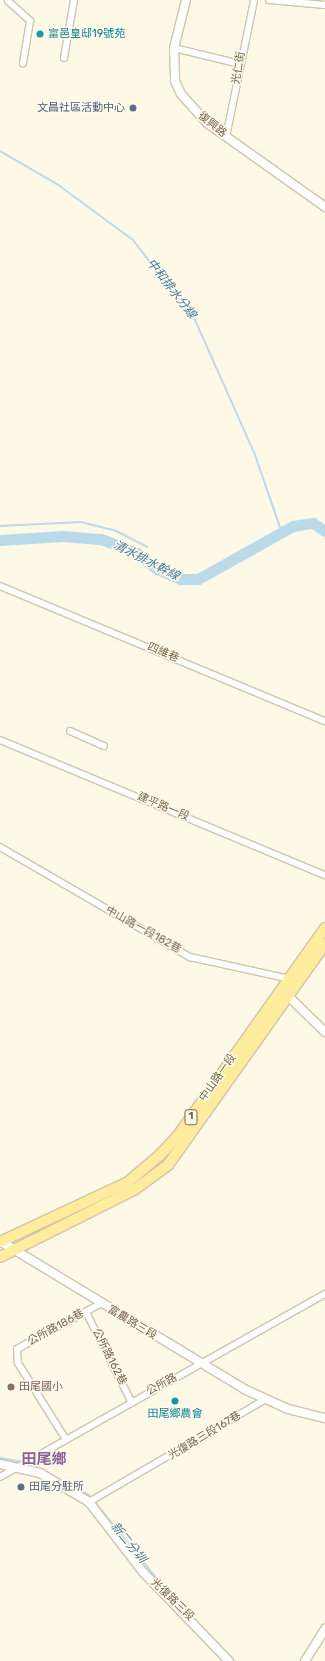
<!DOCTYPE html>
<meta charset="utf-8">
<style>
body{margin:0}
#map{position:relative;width:325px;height:1661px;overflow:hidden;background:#fef9e7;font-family:Rubik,"Noto Sans TC",sans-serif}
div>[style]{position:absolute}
.stream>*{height:2px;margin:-1px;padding:0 1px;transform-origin:1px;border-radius:1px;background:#badae9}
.river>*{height:11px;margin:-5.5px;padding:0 5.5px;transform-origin:5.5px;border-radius:5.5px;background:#badae9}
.roads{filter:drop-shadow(1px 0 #d1c3ac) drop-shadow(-1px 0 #d1c3ac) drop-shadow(0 1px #d1c3ac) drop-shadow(0 -1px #d1c3ac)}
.minor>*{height:6px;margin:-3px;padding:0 3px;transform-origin:3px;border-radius:3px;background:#fff}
.tertiary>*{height:8px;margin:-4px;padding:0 4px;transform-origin:4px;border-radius:4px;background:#fff}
.primary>*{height:10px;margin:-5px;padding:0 5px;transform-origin:5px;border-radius:5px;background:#ffed9d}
.dots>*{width:11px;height:11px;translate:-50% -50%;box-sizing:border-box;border:2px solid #fffcef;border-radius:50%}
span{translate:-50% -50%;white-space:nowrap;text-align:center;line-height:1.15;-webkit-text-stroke:3px #fffcef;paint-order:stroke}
.shield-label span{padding:1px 3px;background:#fffcef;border:1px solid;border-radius:3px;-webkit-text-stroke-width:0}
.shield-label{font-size:10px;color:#7a6449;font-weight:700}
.culture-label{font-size:11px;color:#0d838f}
.left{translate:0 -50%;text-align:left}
.street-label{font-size:11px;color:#7a6449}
.service-label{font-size:11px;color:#4e5e75}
.right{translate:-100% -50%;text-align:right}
.education-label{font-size:11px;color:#785e54}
.water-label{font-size:12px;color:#447996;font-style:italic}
.district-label{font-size:15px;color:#8e6196;font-weight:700}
</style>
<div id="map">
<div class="stream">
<div style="left:0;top:151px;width:66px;rotate:30.1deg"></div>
<div style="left:57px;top:184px;width:94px;rotate:36.4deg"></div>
<div style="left:133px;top:240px;width:101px;rotate:52.2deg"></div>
<div style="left:195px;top:320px;width:148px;rotate:66deg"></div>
<div style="left:255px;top:455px;width:83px;rotate:70.9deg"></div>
<div style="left:0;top:526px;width:81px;rotate:-2.8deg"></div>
<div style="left:81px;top:522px;width:36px;rotate:14deg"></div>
<div style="left:116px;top:531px;width:35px;rotate:27deg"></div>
<div style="left:0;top:1458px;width:22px;rotate:10deg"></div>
<div style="left:29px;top:1463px;width:68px;rotate:28.1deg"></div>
<div style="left:89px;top:1495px;width:117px;rotate:50.9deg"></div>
<div style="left:163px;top:1586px;width:103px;rotate:46.6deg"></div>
</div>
<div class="river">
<div style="left:0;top:540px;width:63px;rotate:-3.6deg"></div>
<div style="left:63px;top:536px;width:38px;rotate:5deg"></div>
<div style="left:101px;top:539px;width:39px;rotate:21deg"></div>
<div style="left:137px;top:553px;width:26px;rotate:39deg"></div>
<div style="left:157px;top:569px;width:26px;rotate:23deg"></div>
<div style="left:181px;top:579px;width:17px"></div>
<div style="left:198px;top:579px;width:109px;rotate:-29.2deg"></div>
<div style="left:293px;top:526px;width:20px;rotate:-9deg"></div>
<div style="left:313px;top:523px;width:14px;rotate:34deg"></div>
</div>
<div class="roads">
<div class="minor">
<div style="left:269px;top:0;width:56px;rotate:5.1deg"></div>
<div style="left:8px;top:1px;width:30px;rotate:42deg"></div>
<div style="left:30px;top:21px;width:43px;rotate:99.5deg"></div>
<div style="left:174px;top:48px;width:68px;rotate:13.6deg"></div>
<div style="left:64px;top:58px;width:59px;rotate:-80.2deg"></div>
<div style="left:226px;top:137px;width:140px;rotate:-78.4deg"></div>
<div style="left:0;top:586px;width:352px;rotate:22.6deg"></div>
<div style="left:70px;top:731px;width:37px;rotate:24deg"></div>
<div style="left:0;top:740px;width:352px;rotate:22.6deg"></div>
<div style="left:0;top:847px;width:220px;rotate:30.1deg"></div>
<div style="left:190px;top:957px;width:102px;rotate:12.4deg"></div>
<div style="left:86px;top:1312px;width:102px;rotate:63.2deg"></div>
<div style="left:65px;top:1438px;width:89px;rotate:-122.1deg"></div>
<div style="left:18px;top:1363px;width:14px;rotate:-94deg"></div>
<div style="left:17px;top:1349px;width:94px;rotate:-28.5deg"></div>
<div style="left:0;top:1477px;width:373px;rotate:-29.4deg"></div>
<div style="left:89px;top:1502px;width:205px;rotate:-30.2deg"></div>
</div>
<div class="tertiary">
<div style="left:186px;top:0;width:49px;rotate:104deg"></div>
<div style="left:174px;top:48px;width:33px;rotate:88deg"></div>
<div style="left:175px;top:81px;width:14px;rotate:65deg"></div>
<div style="left:181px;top:94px;width:39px;rotate:48deg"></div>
<div style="left:207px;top:123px;width:145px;rotate:35.4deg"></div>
<div style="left:284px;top:992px;width:57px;rotate:44.3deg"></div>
<div style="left:0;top:1241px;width:285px;rotate:31.2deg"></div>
<div style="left:244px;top:1389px;width:48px;rotate:24.4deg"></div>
<div style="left:288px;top:1409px;width:38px;rotate:14deg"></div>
<div style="left:0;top:1464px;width:41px;rotate:12.7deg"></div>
<div style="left:40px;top:1473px;width:57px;rotate:30.6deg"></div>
<div style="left:89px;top:1502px;width:88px;rotate:52.4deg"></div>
<div style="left:143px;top:1572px;width:124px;rotate:46deg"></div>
<div style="left:305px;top:1661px;width:38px;rotate:-58deg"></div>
</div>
<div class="primary">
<div style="left:0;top:1242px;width:141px;rotate:-25.1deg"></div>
<div style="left:128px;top:1182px;width:42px;rotate:-40.2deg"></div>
<div style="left:160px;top:1155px;width:25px;rotate:-47deg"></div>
<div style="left:177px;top:1137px;width:256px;rotate:-54.7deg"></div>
<div style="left:0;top:1257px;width:150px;rotate:-26.6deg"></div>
<div style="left:134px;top:1190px;width:42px;rotate:-36.3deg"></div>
<div style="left:168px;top:1165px;width:271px;rotate:-54.6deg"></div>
</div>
</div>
<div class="dots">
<div style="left:40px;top:34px;background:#0f9aa8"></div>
<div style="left:133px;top:108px;background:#5c6f8a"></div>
<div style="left:11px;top:1387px;background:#8d6e63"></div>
<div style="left:175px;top:1401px;background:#0f9aa8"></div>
<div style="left:21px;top:1487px;background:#5c6f8a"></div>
</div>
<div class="shield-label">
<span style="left:191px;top:1117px">1</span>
</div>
<div class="culture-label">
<span class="left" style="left:48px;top:34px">富邑皇邸19號苑</span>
<span style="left:175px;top:1414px">田尾鄉農會</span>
</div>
<div class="street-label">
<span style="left:239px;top:68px;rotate:-80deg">光仁街</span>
<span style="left:212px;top:125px;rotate:39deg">復興路</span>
<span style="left:163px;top:653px;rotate:23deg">四維巷</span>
<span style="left:163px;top:807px;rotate:23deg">建平路一段</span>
<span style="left:143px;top:930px;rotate:29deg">中山路一段182巷</span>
<span style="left:218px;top:1078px;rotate:-55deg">中山路一段</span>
<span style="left:132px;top:1323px;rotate:31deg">富農路三段</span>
<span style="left:56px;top:1328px;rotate:-29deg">公所路186巷</span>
<span style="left:109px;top:1357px;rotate:63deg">公所路162巷</span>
<span style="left:162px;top:1385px;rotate:-29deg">公所路</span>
<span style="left:205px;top:1436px;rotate:-31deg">光復路三段167巷</span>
<span style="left:172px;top:1600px;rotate:44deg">光復路三段</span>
</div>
<div class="service-label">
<span class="right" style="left:125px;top:108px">文昌社區活動中心</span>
<span class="left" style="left:29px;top:1487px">田尾分駐所</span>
</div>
<div class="education-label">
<span class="left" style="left:19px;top:1387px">田尾國小</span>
</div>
<div class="water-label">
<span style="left:171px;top:289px;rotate:52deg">中和排水分線</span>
<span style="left:146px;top:561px;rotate:27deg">清水排水幹線</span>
<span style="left:128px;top:1543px;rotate:51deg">新二分圳</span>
</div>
<div class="district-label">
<span style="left:44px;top:1460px">田尾鄉</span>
</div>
</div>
